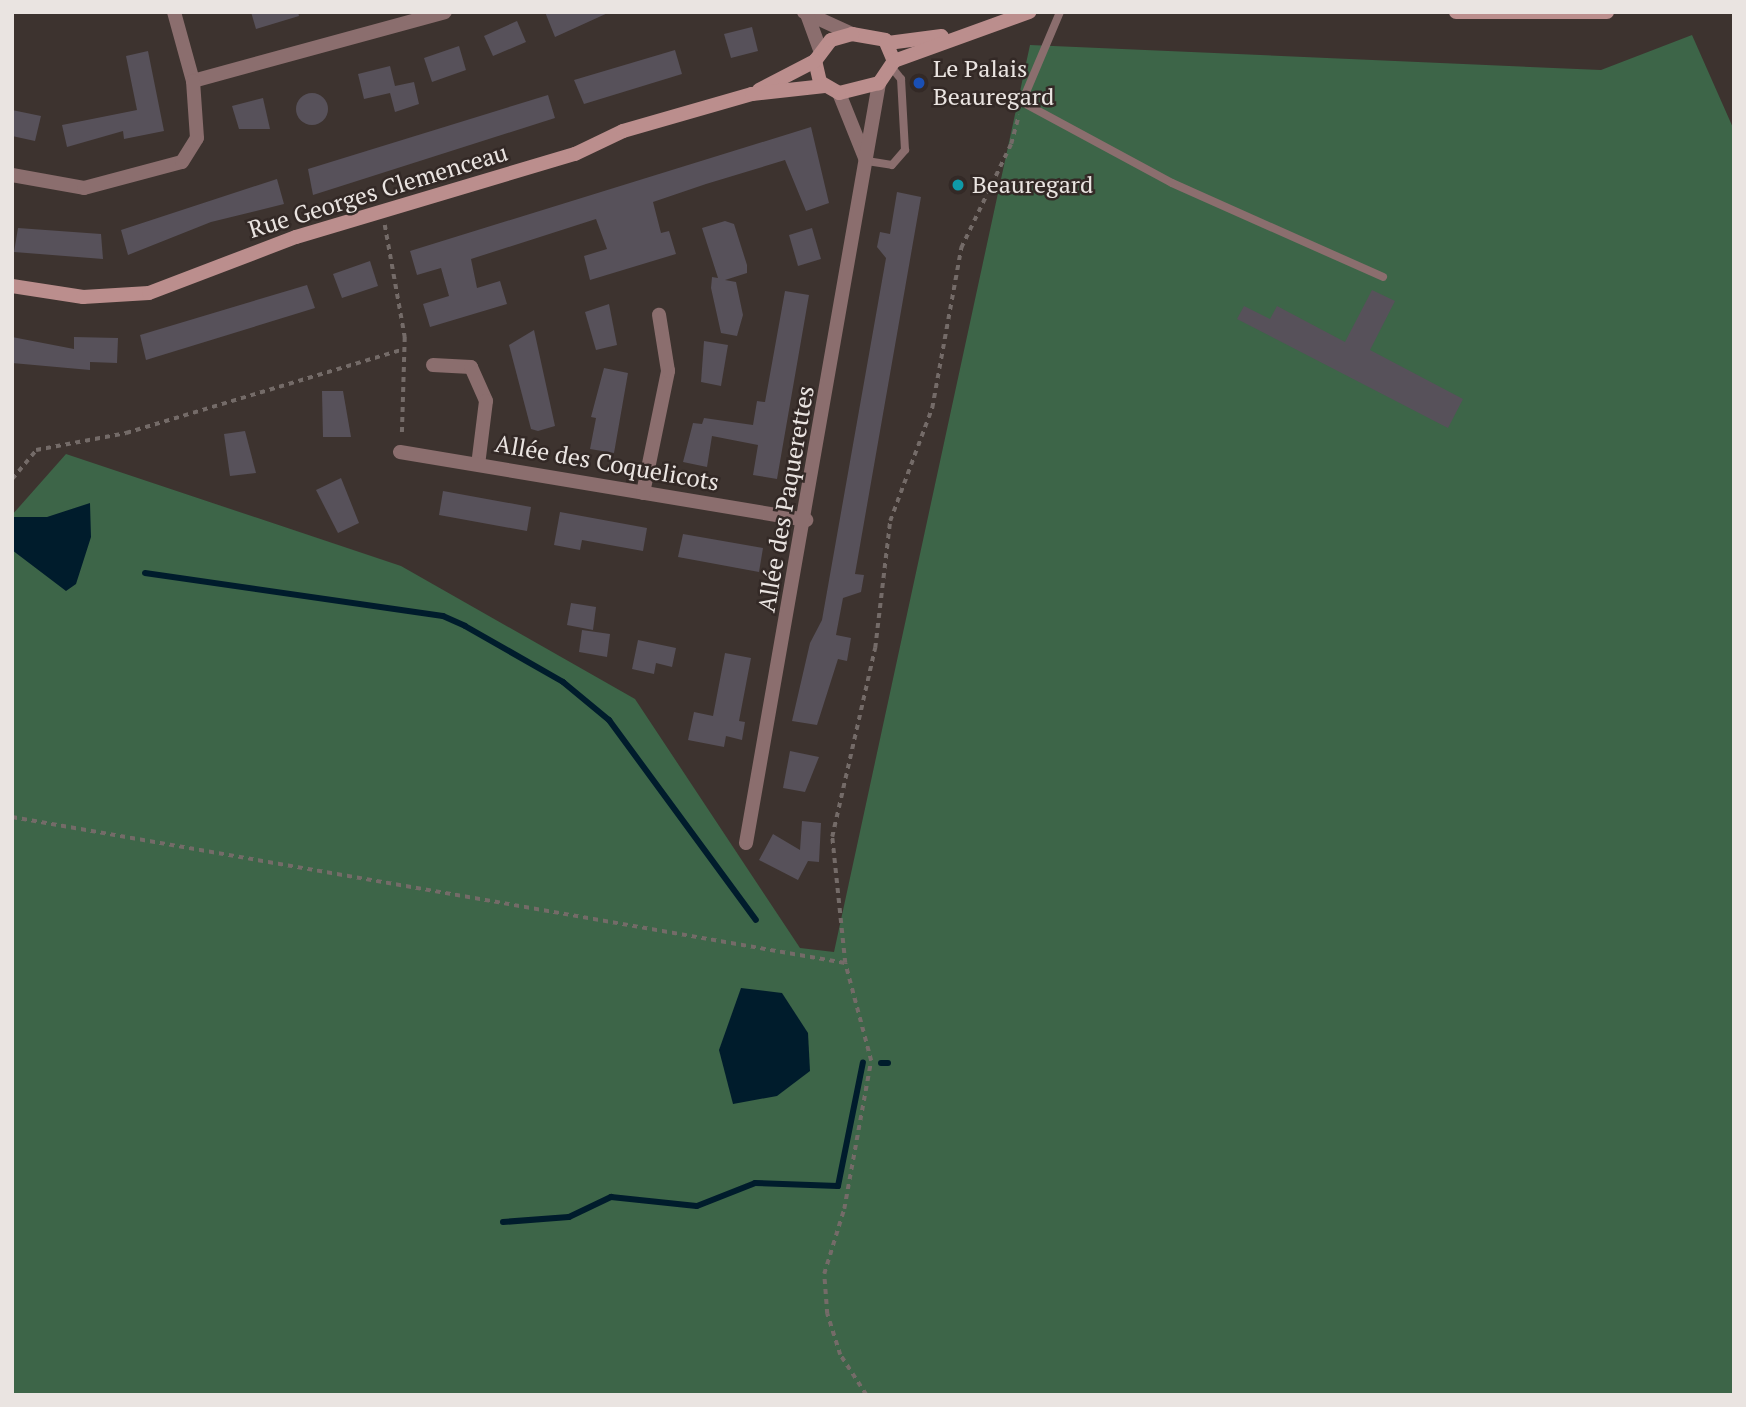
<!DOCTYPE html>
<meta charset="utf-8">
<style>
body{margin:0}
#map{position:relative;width:1746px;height:1407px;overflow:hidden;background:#3d332f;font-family:"PT Serif",serif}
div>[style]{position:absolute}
.green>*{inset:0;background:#3d6548}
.water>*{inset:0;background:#001c2c}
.stream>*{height:6px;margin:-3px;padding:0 3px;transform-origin:3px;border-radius:3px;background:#001c2c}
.building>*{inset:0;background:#57515a}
.round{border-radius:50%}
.path>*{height:3.5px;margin-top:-1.75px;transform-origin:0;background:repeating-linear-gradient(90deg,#746b68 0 5px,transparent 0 10px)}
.lane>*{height:8px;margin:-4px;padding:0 4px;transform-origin:4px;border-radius:4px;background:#8b6e6e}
.street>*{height:14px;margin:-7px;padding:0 7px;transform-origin:7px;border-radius:7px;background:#8b6e6e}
.secondary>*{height:14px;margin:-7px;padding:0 7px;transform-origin:7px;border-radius:7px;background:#bb8e8d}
.dots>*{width:19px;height:19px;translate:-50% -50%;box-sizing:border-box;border:4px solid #332926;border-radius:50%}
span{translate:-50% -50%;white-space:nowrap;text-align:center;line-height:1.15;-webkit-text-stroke:5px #332926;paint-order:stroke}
.poi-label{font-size:24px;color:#eae4e1}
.left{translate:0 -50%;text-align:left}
.street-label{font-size:24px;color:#eae4e1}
.frame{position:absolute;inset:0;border:14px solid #eae4e1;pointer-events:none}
</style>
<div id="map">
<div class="green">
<div style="clip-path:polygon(1692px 35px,1734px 130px,1734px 1395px,12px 1395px,12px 515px,66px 454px,401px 566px,635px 699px,800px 948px,834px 952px,1030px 45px,1601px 70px)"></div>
</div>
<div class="water">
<div style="clip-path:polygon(90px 503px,91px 537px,76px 584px,66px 591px,12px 550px,12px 517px,47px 517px)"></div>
<div style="clip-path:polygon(741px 988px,782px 993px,808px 1033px,810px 1071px,777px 1096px,733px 1104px,719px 1050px)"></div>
</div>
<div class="stream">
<div style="left:145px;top:573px;width:301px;rotate:8.2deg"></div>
<div style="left:443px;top:616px;width:24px;rotate:24deg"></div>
<div style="left:465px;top:626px;width:113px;rotate:29.7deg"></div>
<div style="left:563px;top:682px;width:60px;rotate:39.6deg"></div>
<div style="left:609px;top:720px;width:248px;rotate:53.7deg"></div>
<div style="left:881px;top:1063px;width:7px"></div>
<div style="left:503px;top:1222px;width:66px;rotate:-4.3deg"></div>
<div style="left:569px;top:1217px;width:47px;rotate:-25.5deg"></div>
<div style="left:611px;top:1197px;width:86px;rotate:6deg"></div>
<div style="left:697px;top:1206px;width:62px;rotate:-21.6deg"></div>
<div style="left:755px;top:1183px;width:83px;rotate:2.1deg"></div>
<div style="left:838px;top:1186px;width:126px;rotate:-78.6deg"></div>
</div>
<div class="building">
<div style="clip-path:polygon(251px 12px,298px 12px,299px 16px,256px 29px)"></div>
<div style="clip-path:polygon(545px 12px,610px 12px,555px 37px)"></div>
<div style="clip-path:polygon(517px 21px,526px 42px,493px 56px,484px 36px)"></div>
<div style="clip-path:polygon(752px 27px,758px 51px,731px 58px,724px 34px)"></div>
<div style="clip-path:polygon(459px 46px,466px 70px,432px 82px,424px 58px)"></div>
<div style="clip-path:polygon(675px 50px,682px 74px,584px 104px,574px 80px)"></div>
<div style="clip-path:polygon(148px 51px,164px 131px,124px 139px,123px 131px,67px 147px,62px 125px,137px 110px,126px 56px)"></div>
<div style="clip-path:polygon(390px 66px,395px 86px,414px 82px,419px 104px,395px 112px,390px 93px,364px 99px,358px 74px)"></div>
<div class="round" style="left:296px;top:93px;width:32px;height:32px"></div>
<div style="clip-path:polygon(548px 95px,555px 118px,313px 195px,308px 169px)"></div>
<div style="clip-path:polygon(263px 98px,270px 129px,239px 129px,232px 106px)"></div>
<div style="clip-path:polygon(12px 110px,41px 116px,35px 141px,12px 136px)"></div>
<div style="clip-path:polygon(811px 127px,829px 203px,806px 211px,785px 160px,706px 184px,653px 202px,661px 233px,669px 231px,676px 254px,590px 280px,584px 256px,607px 249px,596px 219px,471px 259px,477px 288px,500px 281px,507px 304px,430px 327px,423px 304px,449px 296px,441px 268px,417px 275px,410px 251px)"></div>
<div style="clip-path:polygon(277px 179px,284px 204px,211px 222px,128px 255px,121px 230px)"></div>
<div style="clip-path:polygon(897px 192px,921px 197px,855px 574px,864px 575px,861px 592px,843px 598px,836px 635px,851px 638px,847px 661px,838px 659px,817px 725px,792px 721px,810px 643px,822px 620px,886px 258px,877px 247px,880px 232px,890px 234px)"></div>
<div style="clip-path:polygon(725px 221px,734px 224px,747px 265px,747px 273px,725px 280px,736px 282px,743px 315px,737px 336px,721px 333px,711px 288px,712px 277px,718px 278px,702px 228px)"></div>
<div style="clip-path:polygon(18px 228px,101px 234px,103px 259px,14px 252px)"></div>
<div style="clip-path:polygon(812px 228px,821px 259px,798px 266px,789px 235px)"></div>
<div style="clip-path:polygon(370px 261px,378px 286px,342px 298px,333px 274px)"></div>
<div style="clip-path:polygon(307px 285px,315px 308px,146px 360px,140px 335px)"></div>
<div style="clip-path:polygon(1372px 290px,1395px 301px,1370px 350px,1463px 399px,1448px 428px,1237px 319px,1244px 306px,1270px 319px,1277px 306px,1345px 342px)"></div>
<div style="clip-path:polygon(785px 291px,809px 295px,777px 479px,753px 475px,758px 445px,712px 436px,707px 467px,683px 462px,693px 423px,702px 424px,704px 418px,753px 425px,757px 401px,765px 402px)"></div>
<div style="clip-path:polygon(609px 304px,617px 345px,596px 350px,585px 312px)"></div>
<div style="clip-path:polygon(534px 330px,555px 426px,538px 431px,531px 429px,509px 345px)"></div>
<div style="clip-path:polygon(12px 337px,74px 349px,74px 337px,118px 338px,117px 363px,90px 362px,90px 370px,12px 363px)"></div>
<div style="clip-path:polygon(704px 341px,728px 345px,721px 386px,701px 382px)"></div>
<div style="clip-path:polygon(604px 368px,628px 373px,614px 453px,590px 449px,596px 418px,591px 417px)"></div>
<div style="clip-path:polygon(322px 391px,343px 391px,351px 437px,323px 437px)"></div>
<div style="clip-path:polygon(245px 431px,256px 473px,230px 476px,224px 434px)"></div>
<div style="clip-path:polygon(341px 478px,359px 523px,338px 533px,316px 490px)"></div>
<div style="clip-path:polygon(443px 491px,531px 507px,527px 531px,439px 515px)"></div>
<div style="clip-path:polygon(560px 512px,647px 528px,643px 551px,582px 540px,580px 550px,554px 545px)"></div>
<div style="clip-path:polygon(683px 534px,763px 548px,759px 572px,678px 557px)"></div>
<div style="clip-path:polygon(571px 603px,596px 607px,593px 630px,567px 625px)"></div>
<div style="clip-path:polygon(582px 630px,610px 634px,607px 657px,579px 652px)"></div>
<div style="clip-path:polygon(638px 640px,676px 648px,672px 667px,656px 663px,654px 674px,632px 669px)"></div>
<div style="clip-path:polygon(725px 653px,751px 658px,739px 721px,745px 722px,742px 740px,726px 736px,724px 747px,688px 740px,694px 712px,713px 716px)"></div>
<div style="clip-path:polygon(790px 751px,819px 757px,805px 792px,783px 788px)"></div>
<div style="clip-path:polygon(802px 821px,821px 823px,819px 862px,808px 861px,798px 880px,759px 860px,773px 834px,800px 850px)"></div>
</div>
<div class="path">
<div style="left:385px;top:225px;width:114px;rotate:79.9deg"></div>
<div style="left:405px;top:337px;width:99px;rotate:91.7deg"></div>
<div style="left:12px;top:479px;width:38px;rotate:-50deg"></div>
<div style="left:36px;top:450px;width:92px;rotate:-10.7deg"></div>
<div style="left:126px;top:433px;width:291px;rotate:-16.8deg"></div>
<div style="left:12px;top:817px;width:846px;rotate:9.94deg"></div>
<div style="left:866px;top:1395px;width:48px;rotate:-123deg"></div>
<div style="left:840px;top:1355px;width:43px;rotate:-107.6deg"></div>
<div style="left:827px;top:1314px;width:40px;rotate:-94.3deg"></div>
<div style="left:824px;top:1274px;width:68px;rotate:-72.9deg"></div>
<div style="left:844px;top:1209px;width:150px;rotate:-79.7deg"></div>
<div style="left:871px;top:1061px;width:101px;rotate:-104.9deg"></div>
<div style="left:845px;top:963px;width:127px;rotate:-95.9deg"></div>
<div style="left:832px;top:837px;width:194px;rotate:-77.2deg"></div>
<div style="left:875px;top:648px;width:128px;rotate:-83.3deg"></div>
<div style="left:890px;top:521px;width:121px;rotate:-69.6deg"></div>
<div style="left:932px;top:408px;width:163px;rotate:-79.7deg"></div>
<div style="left:961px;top:248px;width:115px;rotate:-64.3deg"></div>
<div style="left:1011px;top:144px;width:30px;rotate:-75deg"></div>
</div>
<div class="lane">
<div style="left:1060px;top:12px;width:98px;rotate:112.9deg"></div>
<div style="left:1022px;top:102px;width:170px;rotate:28.4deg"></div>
<div style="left:1172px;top:183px;width:231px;rotate:24deg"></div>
<div style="left:867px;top:161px;width:25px;rotate:9deg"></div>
<div style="left:892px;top:165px;width:20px;rotate:-49deg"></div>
<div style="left:905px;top:150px;width:71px;rotate:-93.2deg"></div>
<div style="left:901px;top:79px;width:14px;rotate:-129deg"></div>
</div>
<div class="street">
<div style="left:174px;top:12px;width:72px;rotate:74.6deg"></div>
<div style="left:193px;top:81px;width:261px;rotate:-15.3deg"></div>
<div style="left:804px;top:12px;width:53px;rotate:24.6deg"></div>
<div style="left:807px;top:14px;width:37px;rotate:70deg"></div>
<div style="left:839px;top:93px;width:72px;rotate:68.1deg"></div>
<div style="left:12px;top:175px;width:73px;rotate:10.2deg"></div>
<div style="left:84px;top:188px;width:101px;rotate:-14.9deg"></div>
<div style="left:182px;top:162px;width:28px;rotate:-58deg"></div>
<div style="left:197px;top:138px;width:57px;rotate:-94deg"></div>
<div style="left:433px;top:365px;width:38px;rotate:3deg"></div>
<div style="left:471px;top:367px;width:37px;rotate:66deg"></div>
<div style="left:486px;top:401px;width:64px;rotate:97.1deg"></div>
<div style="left:400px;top:452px;width:412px;rotate:9.5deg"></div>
<div style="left:643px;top:493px;width:125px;rotate:-78.4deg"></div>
<div style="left:668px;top:371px;width:57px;rotate:-99.1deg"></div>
<div style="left:746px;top:843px;width:772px;rotate:-80.07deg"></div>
</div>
<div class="secondary">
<div style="left:1456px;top:12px;width:151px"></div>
<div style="left:852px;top:34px;width:34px;rotate:10deg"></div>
<div style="left:885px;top:40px;width:23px;rotate:67deg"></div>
<div style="left:894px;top:61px;width:27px;rotate:124deg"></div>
<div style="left:879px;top:83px;width:41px;rotate:166deg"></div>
<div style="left:839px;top:93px;width:22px;rotate:-150deg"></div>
<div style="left:820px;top:82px;width:22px;rotate:-103deg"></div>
<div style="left:815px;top:61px;width:26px;rotate:-53deg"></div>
<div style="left:831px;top:40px;width:22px;rotate:-16deg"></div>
<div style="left:888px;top:43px;width:54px;rotate:-7.4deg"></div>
<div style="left:894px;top:61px;width:144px;rotate:-19.9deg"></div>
<div style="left:759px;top:90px;width:63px;rotate:-27.4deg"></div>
<div style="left:12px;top:286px;width:72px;rotate:8.8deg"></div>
<div style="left:83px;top:297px;width:66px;rotate:-3.5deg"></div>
<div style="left:149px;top:293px;width:157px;rotate:-20.9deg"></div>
<div style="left:296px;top:237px;width:291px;rotate:-16.6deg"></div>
<div style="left:575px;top:154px;width:53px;rotate:-25.6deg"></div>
<div style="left:623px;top:131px;width:134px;rotate:-16deg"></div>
<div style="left:752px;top:94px;width:73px;rotate:-6.3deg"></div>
</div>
<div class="dots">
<div style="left:919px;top:83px;background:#1a4fb4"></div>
<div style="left:958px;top:185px;background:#0f9aa8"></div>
</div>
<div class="poi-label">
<span class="left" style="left:933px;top:83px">Le Palais<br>Beauregard</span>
<span class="left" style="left:972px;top:185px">Beauregard</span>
</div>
<div class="street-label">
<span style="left:378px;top:191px;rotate:-17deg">Rue Georges Clemenceau</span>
<span style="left:607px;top:463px;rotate:10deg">Allée des Coquelicots</span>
<span style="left:786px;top:499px;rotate:-80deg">Allée des Paquerettes</span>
</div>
<div class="frame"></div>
</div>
